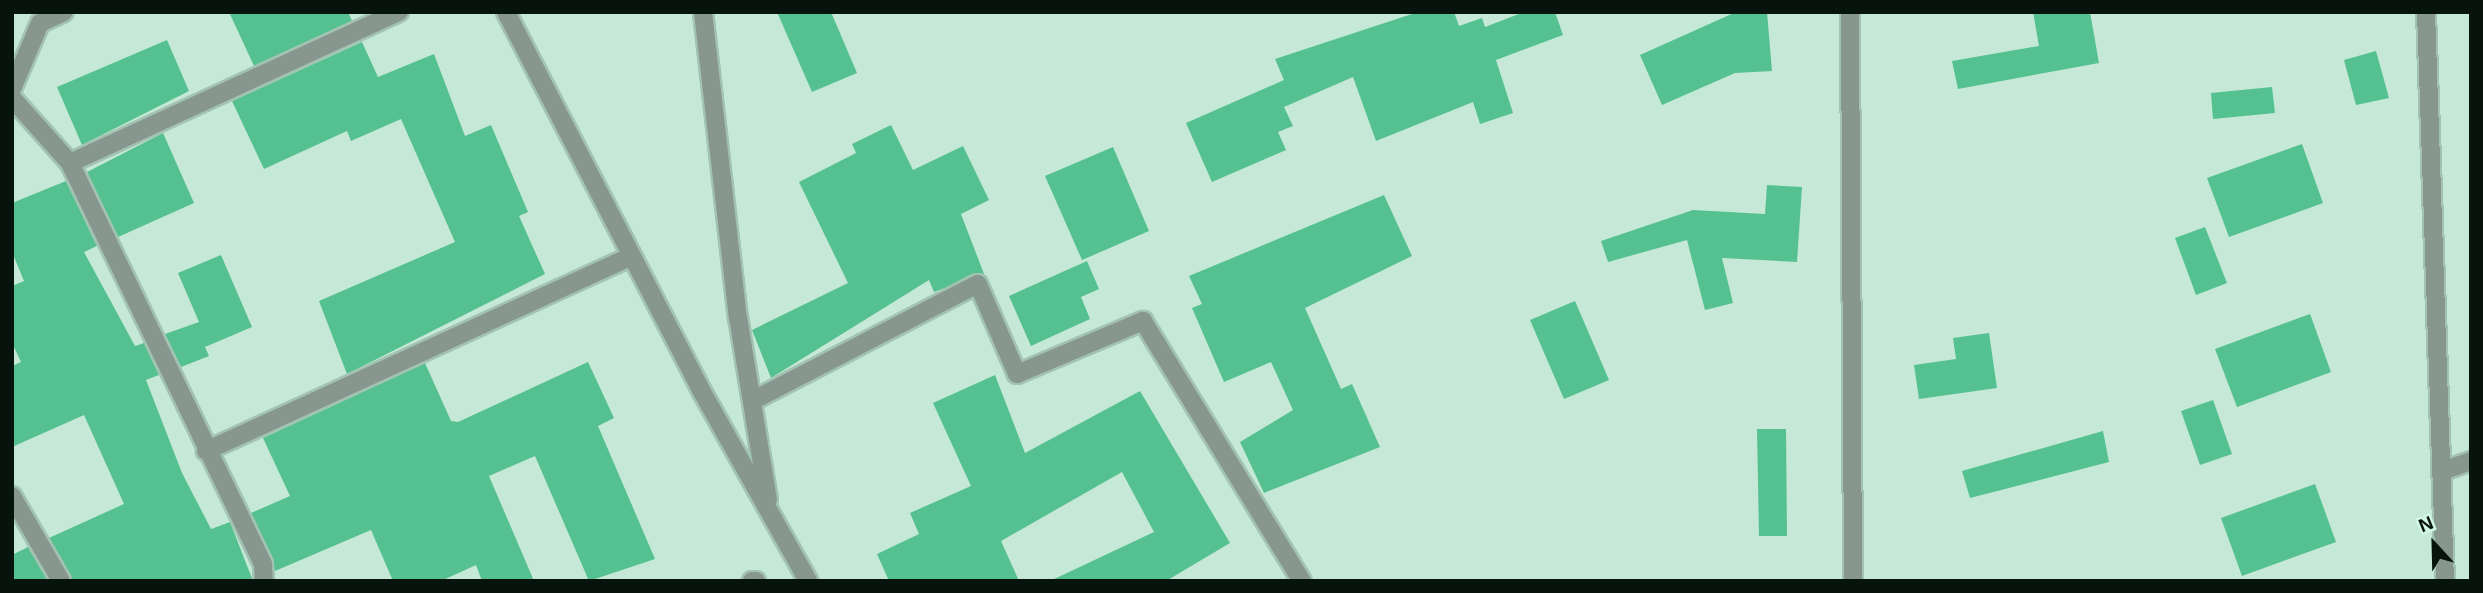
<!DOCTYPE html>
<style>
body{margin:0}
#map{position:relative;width:2483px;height:593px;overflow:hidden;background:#c5e9d6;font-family:Arial,sans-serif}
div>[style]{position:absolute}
.building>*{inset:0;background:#55c190}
.roads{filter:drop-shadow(2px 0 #a3c3b2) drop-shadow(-2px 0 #a3c3b2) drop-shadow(0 2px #a3c3b2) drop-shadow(0 -2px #a3c3b2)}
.minor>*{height:18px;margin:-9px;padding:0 9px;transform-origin:9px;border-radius:9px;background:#87968e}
span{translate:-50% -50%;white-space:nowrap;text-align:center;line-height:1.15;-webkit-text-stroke:6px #d2f7e3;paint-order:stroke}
.frame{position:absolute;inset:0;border:14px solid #07140e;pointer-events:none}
.north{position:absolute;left:2399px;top:509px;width:70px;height:70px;-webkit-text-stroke:5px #d2f7e3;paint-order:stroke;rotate:338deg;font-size:19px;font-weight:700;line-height:28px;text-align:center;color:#07140e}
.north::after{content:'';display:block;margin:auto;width:24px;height:32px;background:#07140e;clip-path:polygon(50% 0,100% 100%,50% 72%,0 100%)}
</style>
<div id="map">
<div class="building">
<div style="clip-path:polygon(229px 12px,348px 12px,352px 21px,254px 66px)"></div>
<div style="clip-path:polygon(777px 12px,831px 12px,857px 73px,812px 92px)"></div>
<div style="clip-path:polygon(1418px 12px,1454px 12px,1459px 26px,1482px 18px,1485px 27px,1524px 12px,1555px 12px,1563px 35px,1496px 60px,1513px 113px,1480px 124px,1473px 102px,1376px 141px,1353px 77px,1284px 107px,1293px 126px,1278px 132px,1286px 150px,1212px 182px,1186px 123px,1284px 80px,1275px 59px)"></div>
<div style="clip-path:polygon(1736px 12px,1767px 12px,1772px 71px,1735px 73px,1662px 105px,1640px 55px)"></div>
<div style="clip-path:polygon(2033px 12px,2090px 12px,2099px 63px,1958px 89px,1952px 61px,2039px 46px)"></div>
<div style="clip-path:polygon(167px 40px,189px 91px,82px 145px,57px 87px)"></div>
<div style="clip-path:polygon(362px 42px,378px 77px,434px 54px,465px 136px,491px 125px,528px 212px,519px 216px,545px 274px,347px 374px,319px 301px,455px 242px,401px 119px,351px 141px,347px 131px,264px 169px,232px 101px)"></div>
<div style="clip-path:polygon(2376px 51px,2389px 98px,2356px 105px,2344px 60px)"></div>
<div style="clip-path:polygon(2272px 87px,2275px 113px,2213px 119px,2211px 93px)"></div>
<div style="clip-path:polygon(891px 125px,913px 170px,963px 146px,989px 200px,961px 214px,984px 274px,934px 292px,929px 280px,771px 378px,752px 330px,848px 283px,799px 182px,856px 153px,852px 144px)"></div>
<div style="clip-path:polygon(163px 133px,194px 203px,118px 237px,87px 172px)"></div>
<div style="clip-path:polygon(2302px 144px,2323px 203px,2229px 237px,2207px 178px)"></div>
<div style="clip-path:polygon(1113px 147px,1149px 231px,1082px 260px,1045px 176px)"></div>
<div style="clip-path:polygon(66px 181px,97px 246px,84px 252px,135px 346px,144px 343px,159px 375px,146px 380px,182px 473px,211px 529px,230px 522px,253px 581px,72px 581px,49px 538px,124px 504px,84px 415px,12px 447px,12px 366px,21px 362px,12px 343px,12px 286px,24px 281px,12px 252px,12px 203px)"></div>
<div style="clip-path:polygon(1767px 185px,1802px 187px,1797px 262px,1722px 258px,1733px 303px,1705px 310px,1687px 240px,1608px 262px,1601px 241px,1693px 210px,1765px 214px)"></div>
<div style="clip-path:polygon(1384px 195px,1412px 256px,1305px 308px,1341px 389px,1352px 384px,1380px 447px,1264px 493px,1240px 442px,1293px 410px,1271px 362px,1224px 382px,1192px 308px,1202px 304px,1189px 276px)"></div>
<div style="clip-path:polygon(2205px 227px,2227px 283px,2196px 295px,2175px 238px)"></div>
<div style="clip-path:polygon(221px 255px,252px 327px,205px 347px,209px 356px,181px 367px,165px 334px,199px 322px,178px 273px)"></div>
<div style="clip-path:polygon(1087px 261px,1099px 289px,1081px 297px,1090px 319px,1031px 346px,1009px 296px)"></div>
<div style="clip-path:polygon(1575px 301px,1609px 380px,1564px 399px,1530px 320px)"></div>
<div style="clip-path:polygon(2310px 314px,2331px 372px,2237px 407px,2215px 349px)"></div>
<div style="clip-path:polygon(1989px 333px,1997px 388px,1919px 399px,1914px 365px,1956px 359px,1953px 338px)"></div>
<div style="clip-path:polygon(588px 362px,614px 418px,598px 426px,655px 559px,589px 581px,535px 456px,489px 476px,534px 581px,482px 581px,476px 565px,441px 581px,393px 581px,371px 530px,275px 571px,251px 513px,290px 496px,263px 438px,425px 363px,451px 421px,458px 422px)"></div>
<div style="clip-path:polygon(995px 375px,1025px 453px,1140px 391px,1230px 543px,1166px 581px,1050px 581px,1154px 532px,1122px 472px,1001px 541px,1019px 581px,889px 581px,877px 554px,919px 534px,910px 513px,971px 486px,933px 403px)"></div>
<div style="clip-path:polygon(2213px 400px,2232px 454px,2200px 465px,2181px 411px)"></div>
<div style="clip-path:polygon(1757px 429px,1786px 429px,1787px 536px,1759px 536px)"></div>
<div style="clip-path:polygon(2103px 431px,2109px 462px,1970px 498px,1962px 471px)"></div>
<div style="clip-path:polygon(2315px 484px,2336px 542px,2242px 576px,2221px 518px)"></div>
<div style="clip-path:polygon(28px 547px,48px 581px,12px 581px,12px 555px)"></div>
</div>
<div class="roads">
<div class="minor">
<div style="left:506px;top:12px;width:425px;rotate:62.7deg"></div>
<div style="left:701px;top:390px;width:219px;rotate:60.7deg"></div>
<div style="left:703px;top:12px;width:307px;rotate:83.5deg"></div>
<div style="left:738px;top:317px;width:185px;rotate:80.7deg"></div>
<div style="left:1850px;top:12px;width:569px;rotate:89.7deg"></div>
<div style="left:2426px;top:12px;width:569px;rotate:88.09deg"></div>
<div style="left:12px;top:89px;width:72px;rotate:-67deg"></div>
<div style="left:40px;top:23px;width:26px;rotate:-25deg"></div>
<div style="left:12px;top:98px;width:87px;rotate:48.3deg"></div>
<div style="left:70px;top:163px;width:445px;rotate:64.3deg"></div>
<div style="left:263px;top:564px;width:17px;rotate:87deg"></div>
<div style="left:70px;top:163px;width:362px;rotate:-24.7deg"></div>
<div style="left:752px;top:401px;width:254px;rotate:-27.4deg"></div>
<div style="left:978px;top:284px;width:98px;rotate:66.6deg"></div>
<div style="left:1017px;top:374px;width:137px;rotate:-22.8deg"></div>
<div style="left:1143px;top:321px;width:305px;rotate:58.6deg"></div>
<div style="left:206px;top:451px;width:466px;rotate:-24.6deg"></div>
<div style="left:2442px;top:471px;width:31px;rotate:-19deg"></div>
<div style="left:12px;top:496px;width:98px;rotate:60deg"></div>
<div style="left:752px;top:581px;width:4px"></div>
</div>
</div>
<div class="frame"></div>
<div class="north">N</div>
</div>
